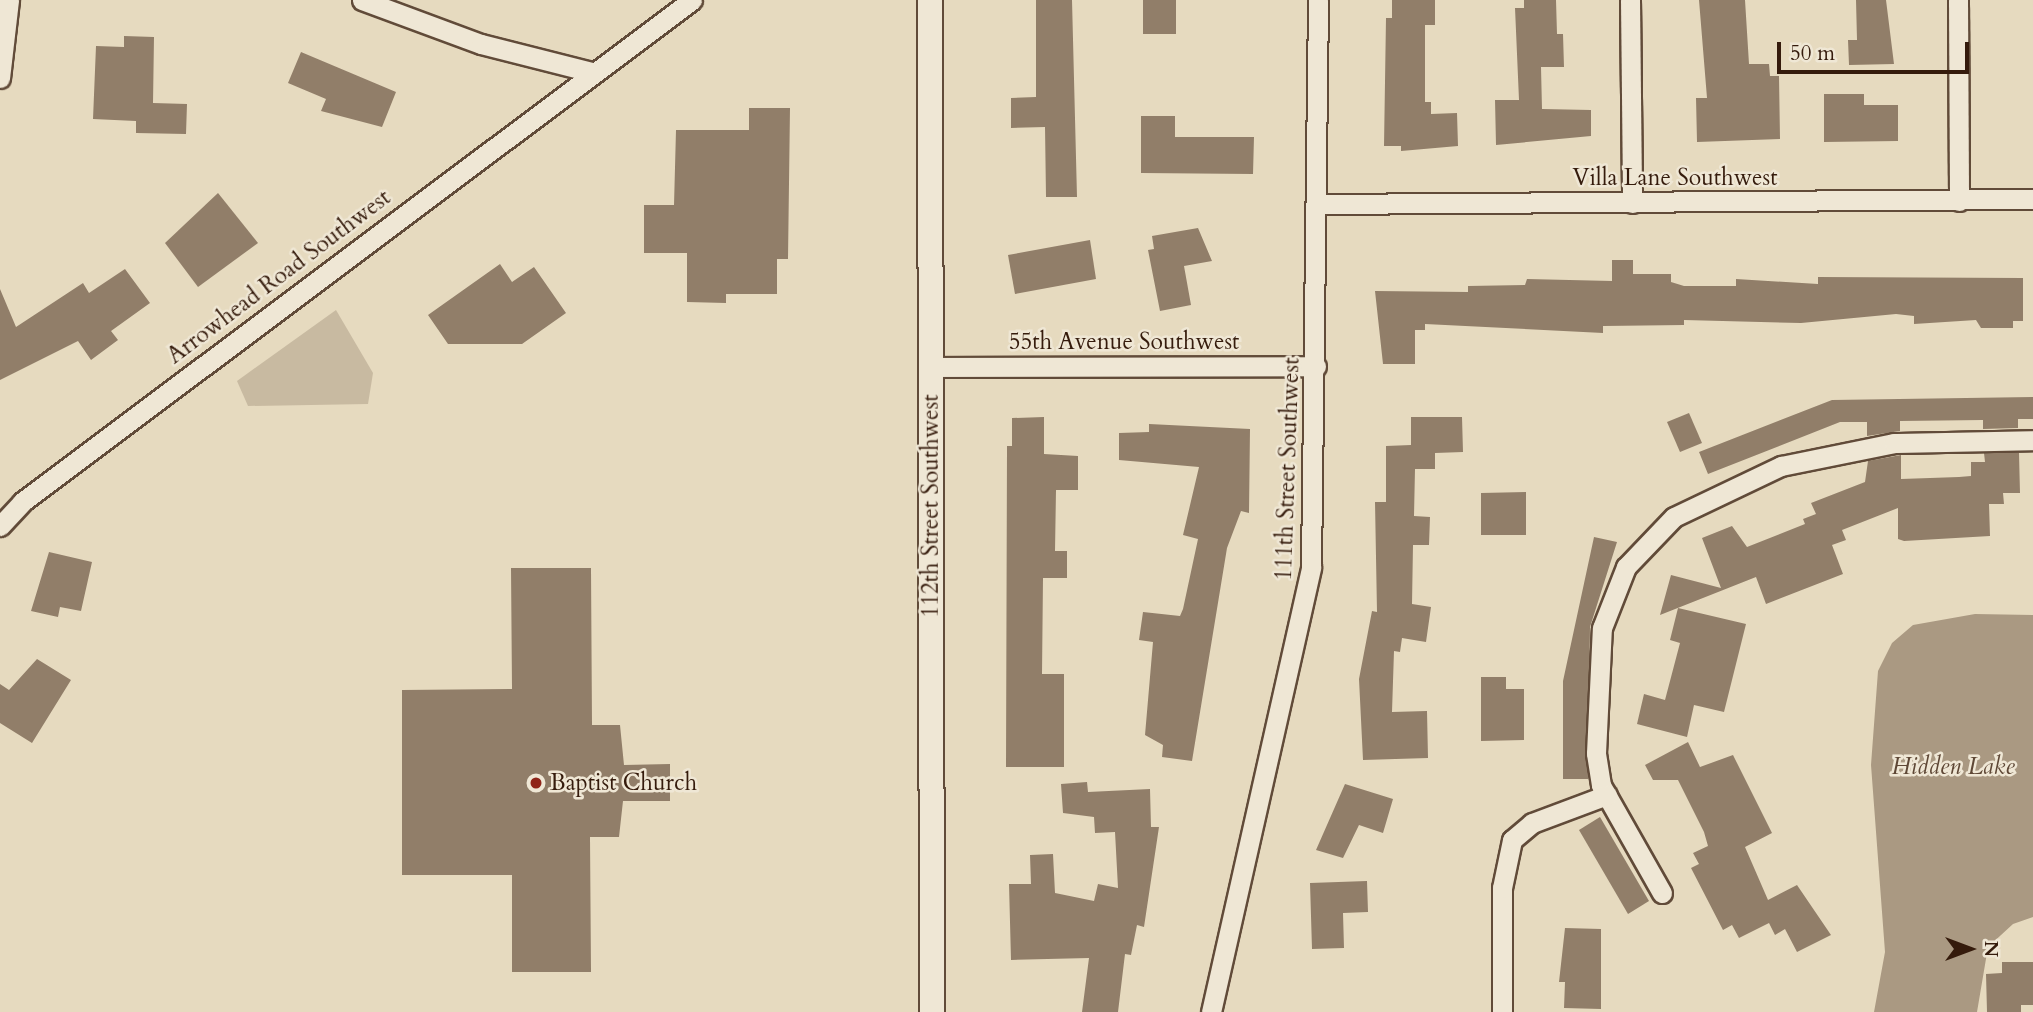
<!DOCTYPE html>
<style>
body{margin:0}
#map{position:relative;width:2033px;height:1012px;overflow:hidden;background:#e6dabf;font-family:Cardo,serif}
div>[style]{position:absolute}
.green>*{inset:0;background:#c8baa1}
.water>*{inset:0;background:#aa9982}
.building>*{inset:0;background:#917e69}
.roads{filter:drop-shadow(2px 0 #614b39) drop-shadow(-2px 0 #614b39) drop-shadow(0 2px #614b39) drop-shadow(0 -2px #614b39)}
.minor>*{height:19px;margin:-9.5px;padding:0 9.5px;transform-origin:9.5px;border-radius:9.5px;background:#efe7d5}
.tertiary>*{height:24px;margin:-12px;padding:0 12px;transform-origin:12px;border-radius:12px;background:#efe7d5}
.dots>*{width:19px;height:19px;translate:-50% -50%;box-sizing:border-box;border:4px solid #efe7d5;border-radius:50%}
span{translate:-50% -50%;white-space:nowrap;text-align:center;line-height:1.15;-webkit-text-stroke:5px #efe7d5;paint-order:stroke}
.street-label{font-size:23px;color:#351b0c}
.poi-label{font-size:23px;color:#351b0c}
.left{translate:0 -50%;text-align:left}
.water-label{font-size:24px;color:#5e4735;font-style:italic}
.north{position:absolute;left:1935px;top:914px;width:70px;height:70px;-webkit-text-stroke:5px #efe7d5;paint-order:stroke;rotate:90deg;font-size:19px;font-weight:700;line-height:28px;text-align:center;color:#351b0c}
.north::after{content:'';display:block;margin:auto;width:24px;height:32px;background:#351b0c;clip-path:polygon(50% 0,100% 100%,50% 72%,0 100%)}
.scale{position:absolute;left:1777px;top:42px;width:192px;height:32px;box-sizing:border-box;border:4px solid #351b0c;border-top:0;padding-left:9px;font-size:21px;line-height:24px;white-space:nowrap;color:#351b0c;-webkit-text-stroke:5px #efe7d5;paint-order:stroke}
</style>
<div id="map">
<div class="green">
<div style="clip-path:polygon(336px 310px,373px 373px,368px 404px,248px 406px,237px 381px)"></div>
</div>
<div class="water">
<div style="clip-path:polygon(1975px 614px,2033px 615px,2033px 917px,2013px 924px,1988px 947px,1977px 1012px,1874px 1012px,1885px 952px,1871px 765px,1878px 671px,1892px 643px,1913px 625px)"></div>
</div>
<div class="building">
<div style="clip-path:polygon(1036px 0,1072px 0,1077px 197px,1046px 197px,1045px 127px,1011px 128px,1011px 98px,1036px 97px)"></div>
<div style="clip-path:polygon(1143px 0,1176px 0,1176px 34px,1143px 34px)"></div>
<div style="clip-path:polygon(1392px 0,1435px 0,1435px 25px,1425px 25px,1425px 102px,1431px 102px,1431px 114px,1457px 113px,1458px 146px,1401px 151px,1401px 146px,1384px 146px,1386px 18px,1392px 18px)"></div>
<div style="clip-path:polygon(1524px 0,1556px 0,1557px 34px,1563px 34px,1564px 67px,1541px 67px,1542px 109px,1591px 110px,1591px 136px,1496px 145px,1495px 100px,1519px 100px,1515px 8px,1524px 8px)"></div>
<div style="clip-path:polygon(1699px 0,1745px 0,1749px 64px,1769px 64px,1770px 76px,1779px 76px,1780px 139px,1697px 142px,1696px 98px,1707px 98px)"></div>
<div style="clip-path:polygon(1856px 0,1886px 0,1894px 64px,1849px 65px,1848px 40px,1857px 40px)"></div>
<div style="clip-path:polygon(124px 36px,154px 37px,153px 103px,187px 104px,186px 134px,136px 133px,136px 121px,93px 119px,96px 46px,124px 47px)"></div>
<div style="clip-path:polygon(301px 52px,396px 92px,382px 127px,321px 111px,326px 99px,288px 83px)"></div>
<div style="clip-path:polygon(1824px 94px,1864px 94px,1864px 105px,1898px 105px,1898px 141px,1824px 142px)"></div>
<div style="clip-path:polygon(749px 108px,790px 108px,788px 259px,777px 259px,777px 294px,726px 294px,726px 303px,687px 302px,687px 253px,644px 253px,644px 205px,674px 205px,676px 130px,749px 130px)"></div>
<div style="clip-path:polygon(1141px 116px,1175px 116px,1175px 137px,1254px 137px,1253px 174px,1141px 173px)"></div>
<div style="clip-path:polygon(218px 193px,258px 243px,198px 287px,165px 243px)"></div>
<div style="clip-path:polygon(1198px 228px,1212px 261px,1184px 266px,1191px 305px,1160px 311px,1148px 250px,1154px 249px,1152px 236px)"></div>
<div style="clip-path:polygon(1090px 240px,1096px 279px,1015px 294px,1008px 255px)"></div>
<div style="clip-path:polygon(1612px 260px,1633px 260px,1633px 274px,1671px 274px,1671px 282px,1684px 286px,1736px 286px,1736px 279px,1818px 284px,1818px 277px,2023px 278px,2023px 321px,2013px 321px,2013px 328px,1981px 328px,1976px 320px,1914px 324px,1914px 316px,1896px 314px,1801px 323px,1684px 320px,1684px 325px,1603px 326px,1603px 333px,1425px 324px,1425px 330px,1415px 330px,1415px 364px,1383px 364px,1375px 291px,1468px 292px,1468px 286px,1525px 285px,1527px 279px,1612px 281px)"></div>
<div style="clip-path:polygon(500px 264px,512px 282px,534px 267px,566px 313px,522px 344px,448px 344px,428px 315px)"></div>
<div style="clip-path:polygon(125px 269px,150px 303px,111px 331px,118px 340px,91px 360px,78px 341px,0 380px,0 289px,16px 327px,83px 283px,89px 293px)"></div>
<div style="clip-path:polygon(2033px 397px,2033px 419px,2018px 419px,2018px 428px,1983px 429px,1983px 420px,1900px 421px,1900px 431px,1867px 436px,1867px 422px,1840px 422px,1708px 474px,1699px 452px,1832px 400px)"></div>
<div style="clip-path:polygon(1689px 413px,1702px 443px,1680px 452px,1667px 422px)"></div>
<div style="clip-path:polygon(1044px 417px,1044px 454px,1078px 456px,1078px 490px,1056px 490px,1055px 551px,1067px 551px,1067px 578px,1043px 578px,1042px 674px,1064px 674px,1064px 767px,1006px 767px,1007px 446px,1012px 446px,1012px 418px)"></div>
<div style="clip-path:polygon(1411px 417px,1462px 417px,1463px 452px,1435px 453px,1435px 469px,1415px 469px,1414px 516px,1430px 517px,1429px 545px,1413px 545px,1412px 604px,1431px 607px,1426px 642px,1402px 638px,1400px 652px,1394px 651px,1392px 712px,1427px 711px,1428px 758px,1363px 760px,1359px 679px,1372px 611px,1377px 612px,1375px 502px,1386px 502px,1386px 446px,1411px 445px)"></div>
<div style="clip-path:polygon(1149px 424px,1250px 429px,1249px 513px,1241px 511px,1227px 548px,1192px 761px,1162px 757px,1163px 745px,1145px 735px,1153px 642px,1139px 640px,1143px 612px,1180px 616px,1183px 609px,1198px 539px,1183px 535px,1199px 467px,1119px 460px,1119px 433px,1149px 432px)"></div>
<div style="clip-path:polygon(1984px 453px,2019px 453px,2020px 493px,2003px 493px,2004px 504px,1989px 504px,1990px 536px,1904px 541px,1898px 539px,1898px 508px,1842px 530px,1846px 540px,1832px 545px,1843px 574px,1766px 604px,1756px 577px,1660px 615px,1671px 575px,1721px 588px,1702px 538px,1732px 526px,1747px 547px,1805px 524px,1803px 519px,1816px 514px,1811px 503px,1865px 482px,1868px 461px,1901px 455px,1901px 479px,1959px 477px,1971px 476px,1971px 462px,1985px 462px)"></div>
<div style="clip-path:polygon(1526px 492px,1526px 535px,1481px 535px,1481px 493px)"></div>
<div style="clip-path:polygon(1594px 537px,1617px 542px,1590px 627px,1588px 779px,1563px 779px,1563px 681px)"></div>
<div style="clip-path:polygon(49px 552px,92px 562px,81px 611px,60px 607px,58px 617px,31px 611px)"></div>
<div style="clip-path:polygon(511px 568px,591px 568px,592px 725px,620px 725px,624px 765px,670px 764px,670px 801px,623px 801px,619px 837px,590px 837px,591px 972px,512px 972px,512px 875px,402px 875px,402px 690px,512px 689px)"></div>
<div style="clip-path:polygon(1678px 608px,1746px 624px,1724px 712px,1694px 705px,1687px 737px,1637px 724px,1644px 694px,1665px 700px,1680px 643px,1670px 640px)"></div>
<div style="clip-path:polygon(37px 659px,71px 680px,32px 743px,0 723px,0 684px,9px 690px)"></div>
<div style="clip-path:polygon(1481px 677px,1506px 677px,1506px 689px,1524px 689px,1524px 740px,1481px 741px)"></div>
<div style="clip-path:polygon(1688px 742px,1700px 767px,1733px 755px,1772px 833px,1745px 847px,1768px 900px,1797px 885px,1831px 935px,1797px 952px,1785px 929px,1775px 935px,1769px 923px,1739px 938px,1732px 925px,1723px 930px,1691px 868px,1699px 864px,1693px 853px,1708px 846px,1704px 832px,1678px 780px,1653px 780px,1645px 765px)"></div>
<div style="clip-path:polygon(1087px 782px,1088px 792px,1150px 789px,1151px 827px,1159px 827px,1144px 927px,1137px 925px,1131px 955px,1125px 954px,1118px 1012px,1082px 1012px,1089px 958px,1011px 960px,1009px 884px,1031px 884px,1030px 855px,1053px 854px,1055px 893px,1094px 901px,1098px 884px,1118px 888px,1115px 832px,1095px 833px,1094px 817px,1063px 813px,1061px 784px)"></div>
<div style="clip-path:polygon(1345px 784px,1393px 799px,1383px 833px,1359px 825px,1343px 858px,1316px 850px)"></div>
<div style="clip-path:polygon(1600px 817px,1649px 901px,1628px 914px,1579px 830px)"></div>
<div style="clip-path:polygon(1367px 881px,1368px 912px,1343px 913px,1344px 948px,1312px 949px,1310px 883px)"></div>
<div style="clip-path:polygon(1565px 928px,1601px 929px,1601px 1009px,1564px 1008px,1565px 982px,1559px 982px)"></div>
<div style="clip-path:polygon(2002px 962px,2033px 962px,2033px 1005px,2021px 1005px,2021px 1012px,1987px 1012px,1986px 974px,2002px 973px)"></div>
</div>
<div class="roads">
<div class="minor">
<div style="left:362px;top:0;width:127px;rotate:20.3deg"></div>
<div style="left:481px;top:44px;width:114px;rotate:14.2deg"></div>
<div style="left:1630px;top:0;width:203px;rotate:89.4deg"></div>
<div style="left:1958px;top:0;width:201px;rotate:89.7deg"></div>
<div style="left:0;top:78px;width:79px;rotate:-83.4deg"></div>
<div style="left:1317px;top:204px;width:716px;rotate:-0.4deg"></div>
<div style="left:932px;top:367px;width:384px;rotate:-0.1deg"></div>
<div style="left:0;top:526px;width:33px;rotate:-47deg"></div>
<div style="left:22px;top:502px;width:837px;rotate:-36.84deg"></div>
<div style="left:1662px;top:893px;width:124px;rotate:-119.5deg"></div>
<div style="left:1601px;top:785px;width:32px;rotate:-99deg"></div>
<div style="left:1596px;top:753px;width:125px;rotate:-87.3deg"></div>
<div style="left:1602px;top:628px;width:66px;rotate:-68.5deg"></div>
<div style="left:1626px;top:567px;width:69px;rotate:-46.2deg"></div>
<div style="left:1674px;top:517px;width:119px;rotate:-25.5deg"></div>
<div style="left:1781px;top:466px;width:115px;rotate:-11.5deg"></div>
<div style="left:1894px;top:443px;width:139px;rotate:-1.2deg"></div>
<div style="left:1211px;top:1012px;width:456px;rotate:-77.3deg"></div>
<div style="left:1311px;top:567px;width:567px;rotate:-89.29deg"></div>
<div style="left:1502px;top:1012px;width:124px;rotate:-90deg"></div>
<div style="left:1502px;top:888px;width:49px;rotate:-78.2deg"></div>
<div style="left:1512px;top:840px;width:26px;rotate:-40deg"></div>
<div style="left:1532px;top:823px;width:80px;rotate:-20.5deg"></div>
</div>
<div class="tertiary">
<div style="left:930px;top:0;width:1012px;rotate:89.89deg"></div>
</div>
</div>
<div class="dots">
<div style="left:536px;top:783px;background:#8f2418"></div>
</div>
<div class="street-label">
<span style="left:1675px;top:178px">Villa Lane Southwest</span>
<span style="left:279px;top:277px;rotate:-37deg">Arrowhead Road Southwest</span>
<span style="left:1124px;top:342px">55th Avenue Southwest</span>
<span style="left:1288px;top:469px;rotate:-88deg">111th Street Southwest</span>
<span style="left:931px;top:506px;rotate:-90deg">112th Street Southwest</span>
</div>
<div class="poi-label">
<span class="left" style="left:550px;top:783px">Baptist Church</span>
</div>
<div class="water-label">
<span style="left:1953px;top:767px">Hidden Lake</span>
</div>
<div class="north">N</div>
<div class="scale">50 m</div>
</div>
